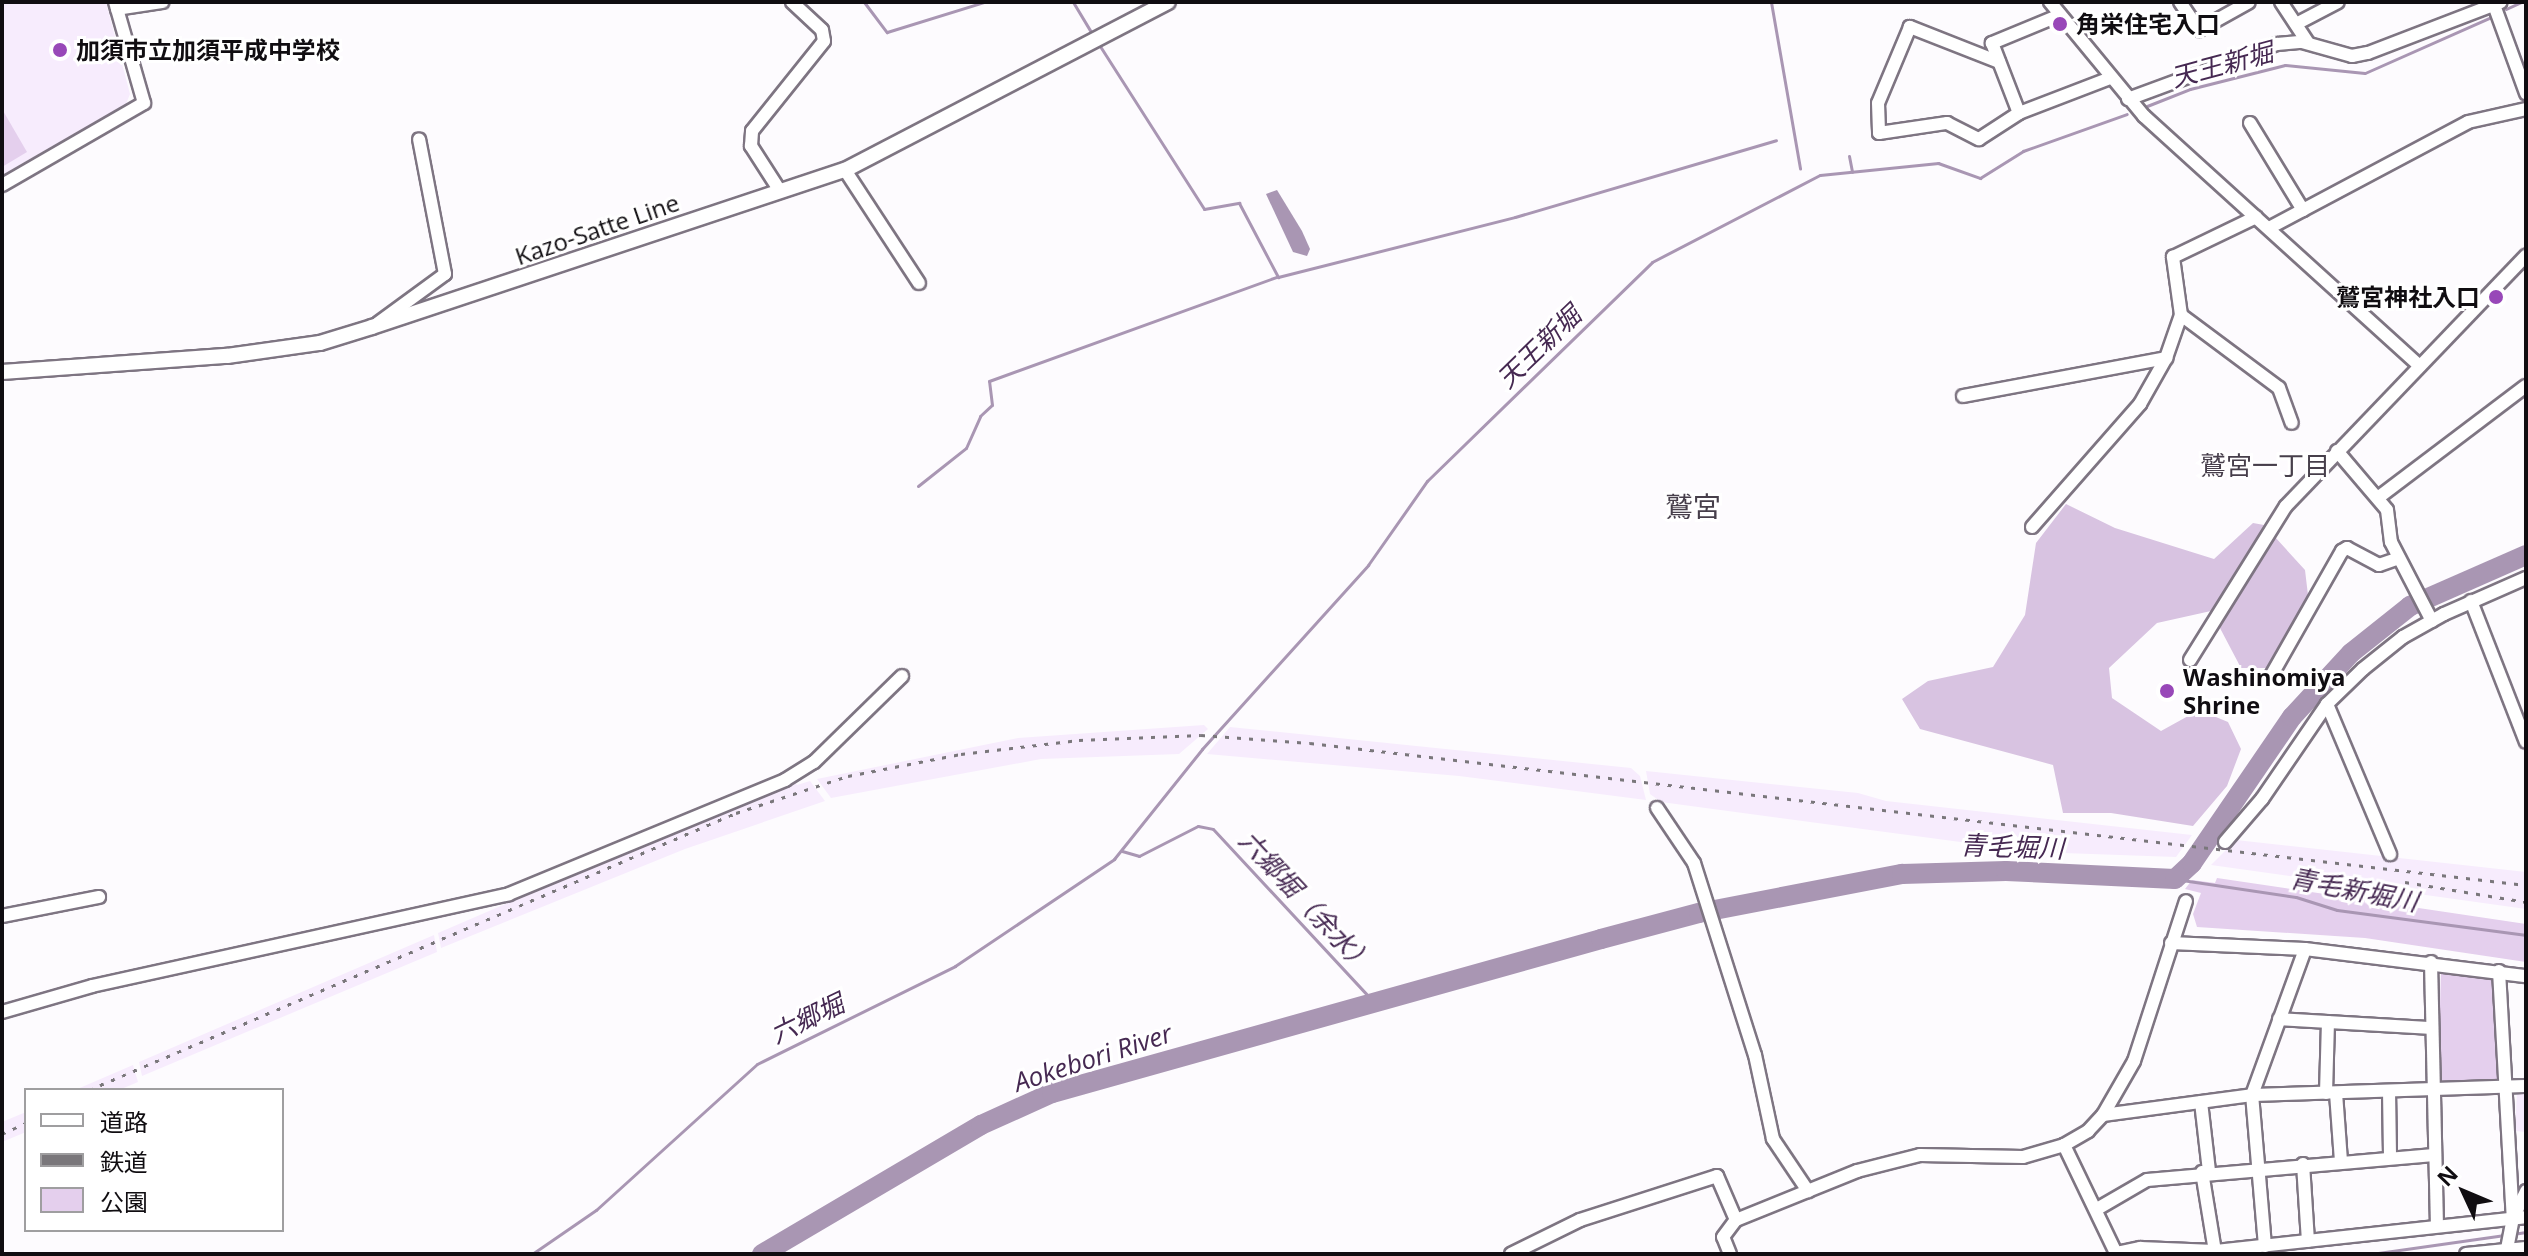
<!DOCTYPE html>
<meta charset="utf-8">
<style>
body{margin:0}
#map{position:relative;width:2528px;height:1256px;overflow:hidden;background:#fdfbfe;font-family:"Open Sans","Noto Sans JP",sans-serif}
div>[style]{position:absolute}
.built>*{inset:0;background:#f7ecfd}
.green>*{inset:0;background:#e4cfed}
.forest>*{inset:0;background:#d8c3e1}
.water>*{inset:0;background:#a996b3}
.stream>*{height:3px;margin:-1.5px;padding:0 1.5px;transform-origin:1.5px;border-radius:1.5px;background:#a996b3}
.river>*{height:20px;margin:-10px;padding:0 10px;transform-origin:10px;border-radius:10px;background:#a996b3}
.roads{filter:drop-shadow(2px 0 #7e7582) drop-shadow(-2px 0 #7e7582) drop-shadow(0 2px #7e7582) drop-shadow(0 -2px #7e7582)}
.minor>*{height:12px;margin:-6px;padding:0 6px;transform-origin:6px;border-radius:6px;background:#fff}
.major>*{height:14px;margin:-7px;padding:0 7px;transform-origin:7px;border-radius:7px;background:#fff}
.rail>*{height:3px;margin-top:-1.5px;transform-origin:0;background:repeating-linear-gradient(90deg,#7a777b 0 4px,transparent 0 12px)}
.dots>*{width:22px;height:22px;translate:-50% -50%;box-sizing:border-box;border:4px solid #fff;border-radius:50%}
span{translate:-50% -50%;white-space:nowrap;text-align:center;line-height:1.15;-webkit-text-stroke:6px #fff;paint-order:stroke}
.poi-label{font-size:24px;color:#100d11;font-weight:700}
.left{translate:0 -50%;text-align:left}
.right{translate:-100% -50%;text-align:right}
.street-label{font-size:24px;color:#100d11}
.water-label{font-size:26px;color:#462952;font-style:italic}
.neighbourhood-label{font-size:26px;color:#473f4b}
.quarter-label{font-size:28px;color:#473f4b}
.frame{position:absolute;inset:0;border:4px solid #100d11;pointer-events:none}
.legend{position:absolute;left:24px;top:1088px;width:260px;height:144px;box-sizing:border-box;background:#fff;border:2px solid #9f9ea0;margin:0;padding:10px 14px;list-style:none;font-size:24px;color:#100d11}
.legend li{display:flex;align-items:center;gap:16px;height:40px}
.legend b{width:40px;border:2px solid #9f9ea0}
.north{position:absolute;left:2424px;top:1152px;width:80px;height:80px;-webkit-text-stroke:6px #fff;paint-order:stroke;rotate:314deg;font-size:22px;font-weight:700;line-height:32px;text-align:center;color:#100d11}
.north::after{content:'';display:block;margin:auto;width:28px;height:36px;background:#100d11;clip-path:polygon(50% 0,100% 100%,50% 72%,0 100%)}
</style>
<div id="map">
<div class="built">
<div style="clip-path:polygon(2px 2px,106px 2px,130px 94px,126px 104px,2px 175px)"></div>
<div style="clip-path:polygon(1204px 725px,1208px 729px,1179px 754px,1041px 759px,831px 798px,817px 779px,1018px 738px)"></div>
<div style="clip-path:polygon(1230px 727px,1631px 768px,1640px 776px,1646px 800px,1459px 776px,1207px 754px)"></div>
<div style="clip-path:polygon(1646px 771px,1858px 793px,1886px 801px,2192px 835px,2176px 857px,2035px 852px,1661px 802px,1650px 794px)"></div>
<div style="clip-path:polygon(794px 780px,797px 785px,810px 781px,825px 801px,685px 849px,441px 948px,438px 933px)"></div>
<div style="clip-path:polygon(2236px 840px,2526px 872px,2526px 909px,2211px 865px)"></div>
<div style="clip-path:polygon(434px 935px,437px 952px,142px 1076px,139px 1062px)"></div>
<div style="clip-path:polygon(133px 1065px,138px 1082px,119px 1090px,75px 1090px)"></div>
<div style="clip-path:polygon(2517px 1092px,2526px 1093px,2526px 1132px,2515px 1131px)"></div>
<div style="clip-path:polygon(26px 1112px,26px 1132px,2px 1142px,2px 1122px)"></div>
</div>
<div class="green">
<div style="clip-path:polygon(2px 109px,27px 152px,2px 167px)"></div>
<div style="clip-path:polygon(2217px 878px,2526px 924px,2526px 962px,2365px 938px,2197px 927px,2193px 914px,2201px 893px,2185px 889px,2192px 880px,2215px 883px)"></div>
<div style="clip-path:polygon(2441px 971px,2491px 978px,2495px 984px,2506px 1081px,2441px 1082px,2438px 1077px)"></div>
</div>
<div class="forest">
<div style="clip-path:polygon(2066px 504px,2115px 528px,2214px 559px,2253px 523px,2264px 525px,2305px 570px,2310px 612px,2280px 668px,2241px 668px,2211px 611px,2157px 623px,2109px 668px,2112px 698px,2161px 731px,2199px 710px,2228px 722px,2241px 749px,2227px 786px,2193px 826px,2111px 813px,2063px 813px,2053px 765px,1920px 729px,1902px 699px,1928px 681px,1993px 667px,2025px 615px,2036px 543px)"></div>
</div>
<div class="water">
<div style="clip-path:polygon(1277px 190px,1302px 231px,1310px 249px,1307px 256px,1293px 252px,1266px 194px)"></div>
</div>
<div class="stream">
<div style="left:864px;top:2px;width:38px;rotate:53deg"></div>
<div style="left:887px;top:32px;width:102px;rotate:-17.2deg"></div>
<div style="left:1073px;top:2px;width:41px;rotate:59deg"></div>
<div style="left:1771px;top:2px;width:169px;rotate:80.1deg"></div>
<div style="left:2506px;top:9px;width:17px;rotate:-25deg"></div>
<div style="left:1098px;top:43px;width:197px;rotate:57.4deg"></div>
<div style="left:1204px;top:209px;width:36px;rotate:-10deg"></div>
<div style="left:1239px;top:203px;width:84px;rotate:62.2deg"></div>
<div style="left:1278px;top:277px;width:244px;rotate:-14.2deg"></div>
<div style="left:1515px;top:217px;width:272px;rotate:-16.4deg"></div>
<div style="left:2147px;top:106px;width:46px;rotate:-21.6deg"></div>
<div style="left:2190px;top:89px;width:98px;rotate:-14.2deg"></div>
<div style="left:2285px;top:65px;width:80px;rotate:5.7deg"></div>
<div style="left:2365px;top:73px;width:136px;rotate:-23.9deg"></div>
<div style="left:1849px;top:156px;width:16px;rotate:79deg"></div>
<div style="left:918px;top:486px;width:61px;rotate:-38.4deg"></div>
<div style="left:966px;top:448px;width:35px;rotate:-66deg"></div>
<div style="left:980px;top:416px;width:16px;rotate:-43deg"></div>
<div style="left:992px;top:405px;width:24px;rotate:-97deg"></div>
<div style="left:989px;top:381px;width:306px;rotate:-19.9deg"></div>
<div style="left:1122px;top:851px;width:18px;rotate:16deg"></div>
<div style="left:1139px;top:856px;width:66px;rotate:-27deg"></div>
<div style="left:1198px;top:826px;width:15px;rotate:11deg"></div>
<div style="left:1213px;top:829px;width:236px;rotate:47.1deg"></div>
<div style="left:2175px;top:879px;width:122px;rotate:8.5deg"></div>
<div style="left:2296px;top:897px;width:43px;rotate:17.6deg"></div>
<div style="left:2337px;top:910px;width:191px;rotate:7.5deg"></div>
<div style="left:2513px;top:1234px;width:13px;rotate:-9deg"></div>
<div style="left:532px;top:1254px;width:78px;rotate:-34.5deg"></div>
<div style="left:596px;top:1210px;width:217px;rotate:-42.2deg"></div>
<div style="left:757px;top:1064px;width:221px;rotate:-26.3deg"></div>
<div style="left:955px;top:966px;width:192px;rotate:-33.9deg"></div>
<div style="left:1114px;top:859px;width:141px;rotate:-51.3deg"></div>
<div style="left:1202px;top:749px;width:248px;rotate:-47.9deg"></div>
<div style="left:1368px;top:565px;width:103px;rotate:-54.9deg"></div>
<div style="left:1427px;top:481px;width:314px;rotate:-44.2deg"></div>
<div style="left:1652px;top:262px;width:189px;rotate:-27.4deg"></div>
<div style="left:1820px;top:175px;width:119px;rotate:-5.8deg"></div>
<div style="left:1938px;top:163px;width:45px;rotate:19.7deg"></div>
<div style="left:1980px;top:178px;width:51px;rotate:-32.1deg"></div>
<div style="left:2023px;top:151px;width:110px;rotate:-19.6deg"></div>
<div style="left:2371px;top:1254px;width:135px;rotate:-8.1deg"></div>
</div>
<div class="river">
<div style="left:762px;top:1254px;width:254px;rotate:-30.5deg"></div>
<div style="left:981px;top:1125px;width:78px;rotate:-24.3deg"></div>
<div style="left:1052px;top:1093px;width:570px;rotate:-15.67deg"></div>
<div style="left:1601px;top:939px;width:101px;rotate:-14.9deg"></div>
<div style="left:1699px;top:913px;width:207px;rotate:-10.9deg"></div>
<div style="left:1902px;top:874px;width:104px;rotate:-1.7deg"></div>
<div style="left:2006px;top:871px;width:169px;rotate:2.7deg"></div>
<div style="left:2175px;top:879px;width:23px;rotate:-43deg"></div>
<div style="left:2192px;top:863px;width:177px;rotate:-55.6deg"></div>
<div style="left:2292px;top:717px;width:87px;rotate:-47.3deg"></div>
<div style="left:2351px;top:653px;width:75px;rotate:-38.5deg"></div>
<div style="left:2410px;top:606px;width:127px;rotate:-23.7deg"></div>
</div>
<div class="roads">
<div class="minor">
<div style="left:2050px;top:2px;width:148px;rotate:50.5deg"></div>
<div style="left:2144px;top:116px;width:372px;rotate:42.2deg"></div>
<div style="left:2180px;top:2px;width:34px;rotate:56deg"></div>
<div style="left:2199px;top:30px;width:57px;rotate:-29.2deg"></div>
<div style="left:2281px;top:2px;width:49px;rotate:56.6deg"></div>
<div style="left:2494px;top:5px;width:94px;rotate:70deg"></div>
<div style="left:117px;top:9px;width:46px;rotate:-8.8deg"></div>
<div style="left:2060px;top:15px;width:74px;rotate:157.6deg"></div>
<div style="left:1992px;top:43px;width:75px;rotate:68.9deg"></div>
<div style="left:2019px;top:113px;width:97px;rotate:-21deg"></div>
<div style="left:2296px;top:24px;width:47px;rotate:-27.6deg"></div>
<div style="left:1999px;top:62px;width:96px;rotate:-158.5deg"></div>
<div style="left:1910px;top:27px;width:82px;rotate:112.8deg"></div>
<div style="left:1878px;top:103px;width:30px;rotate:88deg"></div>
<div style="left:1879px;top:133px;width:69px;rotate:-8.4deg"></div>
<div style="left:1947px;top:123px;width:36px;rotate:27deg"></div>
<div style="left:1979px;top:139px;width:48px;rotate:-33deg"></div>
<div style="left:2128px;top:99px;width:159px;rotate:-20.3deg"></div>
<div style="left:2277px;top:44px;width:25px;rotate:-5deg"></div>
<div style="left:2302px;top:42px;width:52px;rotate:15.6deg"></div>
<div style="left:2352px;top:56px;width:16px;rotate:-11deg"></div>
<div style="left:2368px;top:53px;width:142px;rotate:-21deg"></div>
<div style="left:2250px;top:123px;width:102px;rotate:58.7deg"></div>
<div style="left:845px;top:170px;width:135px;rotate:56.8deg"></div>
<div style="left:2px;top:185px;width:164px;rotate:-30deg"></div>
<div style="left:144px;top:103px;width:105px;rotate:-106deg"></div>
<div style="left:780px;top:191px;width:54px;rotate:-122.8deg"></div>
<div style="left:751px;top:146px;width:15px;rotate:-86deg"></div>
<div style="left:752px;top:131px;width:115px;rotate:-51.3deg"></div>
<div style="left:824px;top:41px;width:11px;rotate:-100deg"></div>
<div style="left:822px;top:30px;width:41px;rotate:-137deg"></div>
<div style="left:2269px;top:228px;width:225px;rotate:-28deg"></div>
<div style="left:2468px;top:122px;width:59px;rotate:-12.6deg"></div>
<div style="left:2181px;top:315px;width:122px;rotate:36.7deg"></div>
<div style="left:2279px;top:388px;width:37px;rotate:70deg"></div>
<div style="left:378px;top:323px;width:83px;rotate:-36.2deg"></div>
<div style="left:445px;top:274px;width:137px;rotate:-100.9deg"></div>
<div style="left:1963px;top:396px;width:207px;rotate:-10.6deg"></div>
<div style="left:2337px;top:451px;width:77px;rotate:49.7deg"></div>
<div style="left:2387px;top:510px;width:32px;rotate:83deg"></div>
<div style="left:2391px;top:542px;width:89px;rotate:62.6deg"></div>
<div style="left:2379px;top:497px;width:184px;rotate:-37.1deg"></div>
<div style="left:2032px;top:527px;width:164px;rotate:-48.7deg"></div>
<div style="left:2140px;top:404px;width:53px;rotate:-60.5deg"></div>
<div style="left:2166px;top:358px;width:46px;rotate:-70.8deg"></div>
<div style="left:2181px;top:315px;width:59px;rotate:-97.9deg"></div>
<div style="left:2173px;top:257px;width:92px;rotate:-25.7deg"></div>
<div style="left:2471px;top:601px;width:151px;rotate:68.7deg"></div>
<div style="left:2190px;top:660px;width:181px;rotate:-58.1deg"></div>
<div style="left:2286px;top:506px;width:347px;rotate:-46.2deg"></div>
<div style="left:2271px;top:676px;width:144px;rotate:-60.4deg"></div>
<div style="left:2342px;top:551px;width:6px;rotate:-31deg"></div>
<div style="left:2347px;top:548px;width:36px;rotate:28deg"></div>
<div style="left:2379px;top:565px;width:21px;rotate:-19deg"></div>
<div style="left:2327px;top:704px;width:163px;rotate:67.2deg"></div>
<div style="left:1657px;top:808px;width:66px;rotate:56.1deg"></div>
<div style="left:1694px;top:863px;width:201px;rotate:72.4deg"></div>
<div style="left:1755px;top:1055px;width:86px;rotate:77.9deg"></div>
<div style="left:1773px;top:1139px;width:63px;rotate:56.1deg"></div>
<div style="left:2225px;top:842px;width:57px;rotate:-49.3deg"></div>
<div style="left:2262px;top:799px;width:115px;rotate:-55.6deg"></div>
<div style="left:2327px;top:704px;width:50px;rotate:-44.2deg"></div>
<div style="left:2363px;top:669px;width:51px;rotate:-38.7deg"></div>
<div style="left:2403px;top:637px;width:47px;rotate:-29.3deg"></div>
<div style="left:2444px;top:614px;width:90px;rotate:-23.7deg"></div>
<div style="left:2px;top:916px;width:99px;rotate:-11.1deg"></div>
<div style="left:2171px;top:943px;width:134px;rotate:2.6deg"></div>
<div style="left:2305px;top:949px;width:223px;rotate:7deg"></div>
<div style="left:2431px;top:962px;width:264px;rotate:88.7deg"></div>
<div style="left:2499px;top:971px;width:247px;rotate:86.8deg"></div>
<div style="left:2513px;top:1218px;width:30px;rotate:-64deg"></div>
<div style="left:2px;top:1012px;width:94px;rotate:-16.1deg"></div>
<div style="left:92px;top:986px;width:427px;rotate:-12.4deg"></div>
<div style="left:509px;top:894px;width:299px;rotate:-22.4deg"></div>
<div style="left:785px;top:780px;width:34px;rotate:-32deg"></div>
<div style="left:814px;top:762px;width:123px;rotate:-44.3deg"></div>
<div style="left:2279px;top:1019px;width:152px;rotate:3.4deg"></div>
<div style="left:2389px;top:1091px;width:67px;rotate:89.1deg"></div>
<div style="left:2326px;top:1093px;width:71px;rotate:-88.4deg"></div>
<div style="left:2336px;top:1093px;width:68px;rotate:85.8deg"></div>
<div style="left:2201px;top:1102px;width:69px;rotate:83.4deg"></div>
<div style="left:2103px;top:1115px;width:150px;rotate:-7.6deg"></div>
<div style="left:2252px;top:1095px;width:274px;rotate:-1.9deg"></div>
<div style="left:2064px;top:1145px;width:120px;rotate:64.3deg"></div>
<div style="left:2116px;top:1253px;width:25px;rotate:-12deg"></div>
<div style="left:2140px;top:1248px;width:75px;rotate:2.3deg"></div>
<div style="left:2215px;top:1251px;width:313px;rotate:-6.2deg"></div>
<div style="left:2303px;top:1164px;width:77px;rotate:86.3deg"></div>
<div style="left:2202px;top:1172px;width:80px;rotate:80.7deg"></div>
<div style="left:2097px;top:1209px;width:58px;rotate:-30.1deg"></div>
<div style="left:2147px;top:1180px;width:288px;rotate:-5deg"></div>
<div style="left:2265px;top:1246px;width:152px;rotate:-94.9deg"></div>
<div style="left:2252px;top:1095px;width:155px;rotate:-70deg"></div>
<div style="left:1511px;top:1254px;width:77px;rotate:-26.2deg"></div>
<div style="left:1580px;top:1220px;width:144px;rotate:-17.8deg"></div>
<div style="left:1717px;top:1176px;width:48px;rotate:66.6deg"></div>
<div style="left:1730px;top:1254px;width:18px;rotate:-112deg"></div>
<div style="left:1723px;top:1237px;width:21px;rotate:-53deg"></div>
<div style="left:1736px;top:1220px;width:131px;rotate:-22deg"></div>
<div style="left:1857px;top:1171px;width:65px;rotate:-14.3deg"></div>
<div style="left:1920px;top:1155px;width:103px;rotate:1.1deg"></div>
<div style="left:2023px;top:1157px;width:43px;rotate:-16.3deg"></div>
<div style="left:2064px;top:1145px;width:28px;rotate:-30deg"></div>
<div style="left:2088px;top:1131px;width:22px;rotate:-47deg"></div>
<div style="left:2103px;top:1115px;width:62px;rotate:-60.1deg"></div>
<div style="left:2134px;top:1061px;width:168px;rotate:-72deg"></div>
<div style="left:2466px;top:1254px;width:60px;rotate:-5.7deg"></div>
<div style="left:2506px;top:1254px;width:37px;rotate:-79deg"></div>
</div>
<div class="major">
<div style="left:2px;top:372px;width:226px;rotate:-4.1deg"></div>
<div style="left:227px;top:356px;width:94px;rotate:-8deg"></div>
<div style="left:320px;top:343px;width:54px;rotate:-17.1deg"></div>
<div style="left:372px;top:327px;width:498px;rotate:-18.4deg"></div>
<div style="left:845px;top:170px;width:364px;rotate:-27.5deg"></div>
</div>
</div>
<div class="rail">
<div style="left:2405px;top:882px;width:123px;rotate:9.4deg"></div>
<div style="left:89px;top:1090px;width:704px;rotate:-23.18deg"></div>
<div style="left:736px;top:813px;width:118px;rotate:-18.3deg"></div>
<div style="left:848px;top:776px;width:115px;rotate:-11deg"></div>
<div style="left:961px;top:754px;width:119px;rotate:-6.8deg"></div>
<div style="left:1079px;top:740px;width:122px;rotate:-2.3deg"></div>
<div style="left:1201px;top:735px;width:109px;rotate:4.2deg"></div>
<div style="left:1310px;top:743px;width:1224px;rotate:6.66deg"></div>
<div style="left:2px;top:1134px;width:26px;rotate:-25deg"></div>
</div>
<div class="dots">
<div style="left:2060px;top:24px;background:#9848b8"></div>
<div style="left:60px;top:50px;background:#9848b8"></div>
<div style="left:2496px;top:297px;background:#9848b8"></div>
<div style="left:2167px;top:691px;background:#9848b8"></div>
</div>
<div class="poi-label">
<span class="left" style="left:2076px;top:24px">角栄住宅入口</span>
<span class="left" style="left:76px;top:50px">加須市立加須平成中学校</span>
<span class="right" style="left:2480px;top:297px">鷲宮神社入口</span>
<span class="left" style="left:2183px;top:691px">Washinomiya<br>Shrine</span>
</div>
<div class="street-label">
<span style="left:597px;top:229px;rotate:-19deg">Kazo-Satte Line</span>
</div>
<div class="water-label">
<span style="left:2222px;top:65px;rotate:-15deg">天王新堀</span>
<span style="left:1539px;top:347px;rotate:-44deg">天王新堀</span>
<span style="left:2012px;top:847px;rotate:2deg">青毛堀川</span>
<span style="left:2354px;top:890px;rotate:11deg">青毛新堀川</span>
<span style="left:1306px;top:902px;rotate:47deg">六郷堀（余水）</span>
<span style="left:807px;top:1019px;rotate:-26deg">六郷堀</span>
<span style="left:1093px;top:1058px;rotate:-18deg">Aokebori River</span>
</div>
<div class="neighbourhood-label">
<span style="left:2265px;top:466px">鷲宮一丁目</span>
</div>
<div class="quarter-label">
<span style="left:1693px;top:506px">鷲宮</span>
</div>
<div class="frame"></div>
<ul class="legend">
<li><b style="height:10px;background:#fff"></b>道路</li>
<li><b style="height:10px;background:#7a777b"></b>鉄道</li>
<li><b style="height:22px;background:#e4cfed"></b>公園</li>
</ul>
<div class="north">N</div>
</div>
